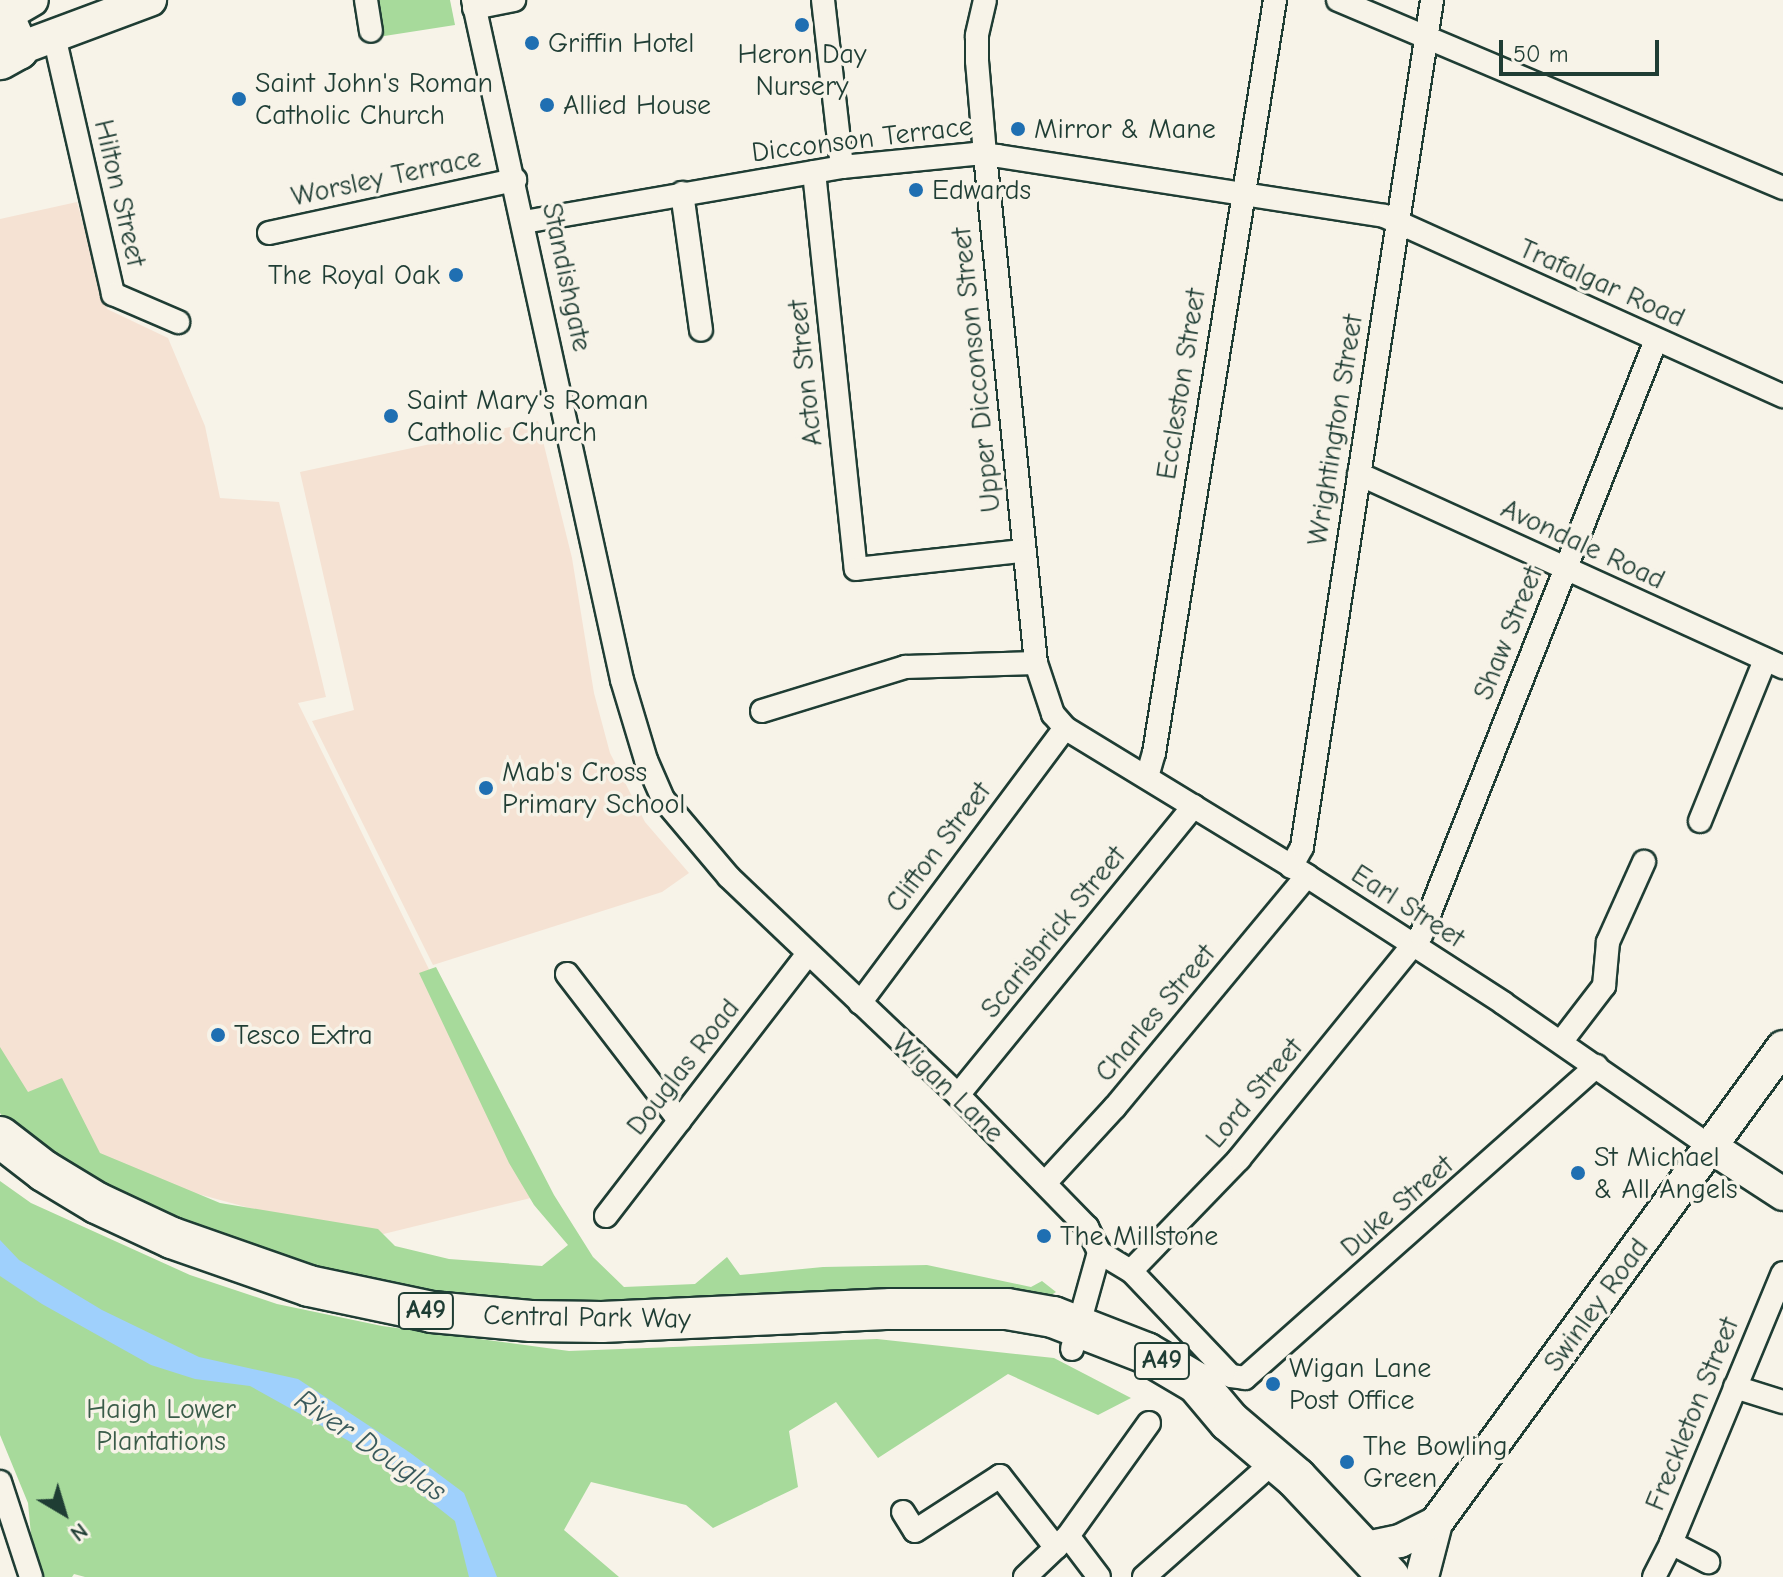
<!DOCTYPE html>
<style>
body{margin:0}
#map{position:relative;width:1783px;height:1577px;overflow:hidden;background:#f7f3e8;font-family:"Comic Neue",sans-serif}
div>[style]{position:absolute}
.built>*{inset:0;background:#f5e2d3}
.green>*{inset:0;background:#a7da9b}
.water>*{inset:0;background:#9fd0fc}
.roads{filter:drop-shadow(2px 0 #1f3d34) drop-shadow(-2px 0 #1f3d34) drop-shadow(0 2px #1f3d34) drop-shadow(0 -2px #1f3d34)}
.street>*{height:22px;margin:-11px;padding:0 11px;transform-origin:11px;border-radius:11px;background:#f7f3e8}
.secondary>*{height:32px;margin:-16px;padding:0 16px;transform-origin:16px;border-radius:16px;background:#f7f3e8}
.highway>*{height:40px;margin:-20px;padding:0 20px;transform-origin:20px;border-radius:20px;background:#f7f3e8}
.dots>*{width:22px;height:22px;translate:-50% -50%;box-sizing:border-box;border:4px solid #f7f3e8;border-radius:50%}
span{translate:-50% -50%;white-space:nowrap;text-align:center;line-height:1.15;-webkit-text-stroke:7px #f7f3e8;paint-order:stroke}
.shield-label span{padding:2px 6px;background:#f7f3e8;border:2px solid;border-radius:6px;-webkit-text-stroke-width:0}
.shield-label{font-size:26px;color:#1f3d34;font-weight:700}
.poi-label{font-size:28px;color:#1f3d34}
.left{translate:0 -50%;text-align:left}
.right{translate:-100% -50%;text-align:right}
.street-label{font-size:28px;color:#1f3d34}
.park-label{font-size:28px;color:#3a5c49}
.water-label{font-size:30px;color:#395a5c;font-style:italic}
.north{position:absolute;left:24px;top:1473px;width:80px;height:80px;-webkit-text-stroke:6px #f7f3e8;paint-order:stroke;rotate:142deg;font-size:22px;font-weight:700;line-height:32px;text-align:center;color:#1f3d34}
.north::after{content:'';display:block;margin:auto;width:28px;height:36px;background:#1f3d34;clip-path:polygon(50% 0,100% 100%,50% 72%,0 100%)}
.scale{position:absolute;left:1499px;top:40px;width:160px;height:36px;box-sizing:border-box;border:4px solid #1f3d34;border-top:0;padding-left:10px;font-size:24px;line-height:28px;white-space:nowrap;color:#1f3d34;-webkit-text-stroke:6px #f7f3e8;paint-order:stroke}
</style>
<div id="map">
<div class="built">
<div style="clip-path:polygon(77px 202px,107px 309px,168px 338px,205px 426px,220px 498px,279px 502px,326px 697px,298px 703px,450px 1012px,535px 1197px,363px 1239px,143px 1179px,50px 1127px,0 1058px,0 219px)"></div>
<div style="clip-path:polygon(538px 421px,572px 558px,594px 693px,610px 753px,645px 822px,689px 873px,662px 892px,433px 965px,312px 721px,354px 710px,300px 472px)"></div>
</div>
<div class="green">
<div style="clip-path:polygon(372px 0,450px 0,455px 25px,378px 37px)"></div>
<div style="clip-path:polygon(436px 967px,554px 1195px,593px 1257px,624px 1287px,695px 1284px,727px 1257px,740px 1275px,823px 1267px,927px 1265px,1031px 1287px,1042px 1281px,1056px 1292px,1037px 1304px,518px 1308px,340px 1280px,108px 1195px,6px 1122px,0 1113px,0 1047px,28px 1092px,62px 1078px,100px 1153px,220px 1203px,378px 1229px,395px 1246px,449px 1259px,542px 1266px,568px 1245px,534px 1205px,509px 1163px,419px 973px)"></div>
<div style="clip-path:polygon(0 1181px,31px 1203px,190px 1275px,277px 1304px,382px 1326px,569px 1351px,877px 1339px,1054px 1358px,1131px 1398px,1098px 1415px,1008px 1374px,878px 1458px,836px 1402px,789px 1431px,798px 1487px,713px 1528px,686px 1505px,591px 1482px,564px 1530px,619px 1577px,85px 1577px,74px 1574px,72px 1577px,35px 1577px,28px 1503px,0 1435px)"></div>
</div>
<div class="water">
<div style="clip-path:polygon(0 1240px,19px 1260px,102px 1310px,199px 1357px,298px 1379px,409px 1452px,464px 1493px,497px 1577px,469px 1577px,455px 1521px,365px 1450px,250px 1386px,195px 1379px,151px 1365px,42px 1304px,0 1276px)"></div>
</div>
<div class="roads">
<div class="street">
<div style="left:366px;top:0;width:31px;rotate:81deg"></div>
<div style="left:473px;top:0;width:696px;rotate:77.64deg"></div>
<div style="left:622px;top:680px;width:84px;rotate:73.3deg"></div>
<div style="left:646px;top:760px;width:43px;rotate:66.4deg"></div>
<div style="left:663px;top:799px;width:102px;rotate:49.8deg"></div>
<div style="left:729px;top:877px;width:316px;rotate:43.6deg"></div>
<div style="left:958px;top:1095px;width:185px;rotate:45.7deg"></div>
<div style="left:1087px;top:1227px;width:28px;rotate:64deg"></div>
<div style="left:1099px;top:1252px;width:37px;rotate:31deg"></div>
<div style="left:1131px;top:1271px;width:145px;rotate:46.4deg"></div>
<div style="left:1231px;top:1376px;width:14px;rotate:8deg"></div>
<div style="left:1245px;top:1378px;width:470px;rotate:-41.6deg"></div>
<div style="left:823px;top:0;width:168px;rotate:83.5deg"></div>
<div style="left:985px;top:0;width:37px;rotate:103deg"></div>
<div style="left:977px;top:36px;width:25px;rotate:90deg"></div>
<div style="left:977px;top:61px;width:93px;rotate:85.1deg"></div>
<div style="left:985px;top:154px;width:512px;rotate:84.28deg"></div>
<div style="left:1036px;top:663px;width:54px;rotate:71.6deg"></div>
<div style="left:1053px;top:714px;width:18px;rotate:49deg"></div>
<div style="left:1065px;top:728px;width:284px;rotate:31.4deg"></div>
<div style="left:1307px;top:876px;width:234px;rotate:32.9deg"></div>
<div style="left:1503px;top:1003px;width:253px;rotate:34.7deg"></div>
<div style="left:1338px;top:0;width:483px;rotate:22.9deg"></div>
<div style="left:474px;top:8px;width:41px;rotate:-11.3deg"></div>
<div style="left:54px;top:36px;width:265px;rotate:77.1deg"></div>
<div style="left:113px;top:294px;width:71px;rotate:23.3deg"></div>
<div style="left:814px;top:172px;width:399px;rotate:84deg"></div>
<div style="left:856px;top:569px;width:168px;rotate:-6.2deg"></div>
<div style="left:682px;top:193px;width:138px;rotate:82.1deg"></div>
<div style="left:524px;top:222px;width:323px;rotate:-9.8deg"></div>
<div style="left:842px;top:167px;width:134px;rotate:-5.6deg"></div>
<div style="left:975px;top:154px;width:23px;rotate:5deg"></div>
<div style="left:998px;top:156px;width:391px;rotate:8.8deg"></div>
<div style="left:1384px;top:216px;width:438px;rotate:24.3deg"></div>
<div style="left:269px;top:233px;width:252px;rotate:-12.2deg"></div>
<div style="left:1359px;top:474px;width:466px;rotate:24.5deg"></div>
<div style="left:762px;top:711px;width:150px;rotate:-17.1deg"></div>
<div style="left:905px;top:667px;width:131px;rotate:-1.7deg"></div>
<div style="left:1147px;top:777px;width:25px;rotate:-74deg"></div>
<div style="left:1154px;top:753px;width:763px;rotate:-80.87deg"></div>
<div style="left:1700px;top:821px;width:174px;rotate:-68deg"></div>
<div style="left:1291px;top:867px;width:23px;rotate:-61deg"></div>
<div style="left:1302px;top:847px;width:857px;rotate:-81.27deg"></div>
<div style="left:567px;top:974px;width:185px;rotate:52.5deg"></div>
<div style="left:860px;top:1003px;width:343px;rotate:-53.3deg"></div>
<div style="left:1561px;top:1042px;width:71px;rotate:-52.5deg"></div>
<div style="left:1604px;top:986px;width:44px;rotate:-84.8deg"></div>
<div style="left:1608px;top:942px;width:88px;rotate:-65.8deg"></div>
<div style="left:958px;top:1095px;width:373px;rotate:-50.8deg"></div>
<div style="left:1045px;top:1183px;width:103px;rotate:-47.4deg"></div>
<div style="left:1115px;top:1107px;width:300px;rotate:-50.3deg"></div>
<div style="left:606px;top:1216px;width:331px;rotate:-52.4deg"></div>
<div style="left:1131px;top:1271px;width:156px;rotate:-46deg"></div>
<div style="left:1239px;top:1159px;width:289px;rotate:-50.9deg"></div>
<div style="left:1421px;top:935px;width:640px;rotate:-68.45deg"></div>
<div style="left:1072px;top:1349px;width:101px;rotate:-74.4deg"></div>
<div style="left:1735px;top:1387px;width:50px;rotate:17.4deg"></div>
<div style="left:0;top:1482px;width:100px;rotate:71.9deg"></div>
<div style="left:903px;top:1512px;width:22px;rotate:58deg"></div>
<div style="left:915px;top:1531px;width:101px;rotate:-32.9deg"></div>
<div style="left:1000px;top:1476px;width:91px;rotate:52.1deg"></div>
<div style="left:1068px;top:1536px;width:51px;rotate:52.9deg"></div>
<div style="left:1671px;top:1543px;width:42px;rotate:27.2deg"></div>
<div style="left:1025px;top:1577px;width:59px;rotate:-43.6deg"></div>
<div style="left:1068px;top:1536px;width:139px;rotate:-54.4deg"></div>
<div style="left:1144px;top:1577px;width:178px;rotate:-41.6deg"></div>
<div style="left:1654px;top:1577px;width:38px;rotate:-63deg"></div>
<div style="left:1671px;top:1543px;width:292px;rotate:-67.5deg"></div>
</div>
<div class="secondary">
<div style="left:4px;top:16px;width:32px;rotate:-30deg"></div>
<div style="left:18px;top:49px;width:141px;rotate:-20.4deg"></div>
<div style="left:1711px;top:1147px;width:86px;rotate:33.1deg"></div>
<div style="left:1362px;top:1549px;width:39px;rotate:-12deg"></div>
<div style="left:1400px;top:1541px;width:40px;rotate:-26.6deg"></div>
<div style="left:1422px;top:1577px;width:56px;rotate:-75.5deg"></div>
<div style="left:1436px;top:1523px;width:589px;rotate:-53.91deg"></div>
</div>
<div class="highway">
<div style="left:0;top:8px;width:45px;rotate:66.3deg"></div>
<div style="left:18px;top:49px;width:21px;rotate:151deg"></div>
<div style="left:0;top:1137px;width:56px;rotate:37.7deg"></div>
<div style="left:44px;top:1171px;width:62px;rotate:31.1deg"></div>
<div style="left:97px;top:1203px;width:83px;rotate:25deg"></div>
<div style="left:172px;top:1238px;width:145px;rotate:19.3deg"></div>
<div style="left:309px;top:1286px;width:126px;rotate:11.9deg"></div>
<div style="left:432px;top:1312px;width:99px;rotate:5.2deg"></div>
<div style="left:531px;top:1321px;width:71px;rotate:0.8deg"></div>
<div style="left:602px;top:1322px;width:289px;rotate:-2.6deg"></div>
<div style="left:891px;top:1309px;width:116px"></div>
<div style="left:1007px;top:1309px;width:47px;rotate:9.9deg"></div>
<div style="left:1053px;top:1317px;width:100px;rotate:21.2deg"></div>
<div style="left:1146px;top:1353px;width:59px;rotate:30.5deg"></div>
<div style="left:1197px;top:1383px;width:50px;rotate:49.9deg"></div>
<div style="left:1229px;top:1421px;width:88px;rotate:40.4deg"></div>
<div style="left:1296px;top:1478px;width:136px;rotate:46.8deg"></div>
</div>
</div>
<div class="dots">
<div style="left:802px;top:25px;background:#1f6fb2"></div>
<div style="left:532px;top:43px;background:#1f6fb2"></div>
<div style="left:239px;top:99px;background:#1f6fb2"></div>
<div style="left:547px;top:105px;background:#1f6fb2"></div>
<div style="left:1018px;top:129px;background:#1f6fb2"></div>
<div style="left:916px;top:190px;background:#1f6fb2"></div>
<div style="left:456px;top:275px;background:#1f6fb2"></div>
<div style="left:391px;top:416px;background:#1f6fb2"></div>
<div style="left:486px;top:788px;background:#1f6fb2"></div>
<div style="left:218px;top:1035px;background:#1f6fb2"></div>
<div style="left:1578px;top:1173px;background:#1f6fb2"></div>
<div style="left:1044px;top:1236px;background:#1f6fb2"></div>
<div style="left:1273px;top:1384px;background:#1f6fb2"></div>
<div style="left:1347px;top:1462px;background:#1f6fb2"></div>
</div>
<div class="shield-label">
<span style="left:426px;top:1311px">A49</span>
<span style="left:1162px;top:1361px">A49</span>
</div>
<div class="poi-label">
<span class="left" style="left:548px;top:43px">Griffin Hotel</span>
<span style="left:802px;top:70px">Heron Day<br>Nursery</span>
<span class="left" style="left:255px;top:99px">Saint John's Roman<br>Catholic Church</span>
<span class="left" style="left:563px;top:105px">Allied House</span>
<span class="left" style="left:1034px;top:129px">Mirror &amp; Mane</span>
<span class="left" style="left:932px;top:190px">Edwards</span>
<span class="right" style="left:440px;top:275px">The Royal Oak</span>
<span class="left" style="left:407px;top:416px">Saint Mary's Roman<br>Catholic Church</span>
<span class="left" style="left:502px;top:788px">Mab's Cross<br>Primary School</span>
<span class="left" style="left:234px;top:1035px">Tesco Extra</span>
<span class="left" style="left:1594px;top:1173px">St Michael<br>&amp; All Angels</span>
<span class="left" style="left:1060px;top:1236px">The Millstone</span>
<span class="left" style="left:1289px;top:1384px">Wigan Lane<br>Post Office</span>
<span class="left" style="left:1363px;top:1462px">The Bowling<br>Green</span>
</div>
<div class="street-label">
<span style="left:862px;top:139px;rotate:-7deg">Dicconson Terrace</span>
<span style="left:386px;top:177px;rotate:-12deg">Worsley Terrace</span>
<span style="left:120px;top:193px;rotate:77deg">Hilton Street</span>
<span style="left:567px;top:277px;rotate:78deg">Standishgate</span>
<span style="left:1602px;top:283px;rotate:24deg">Trafalgar Road</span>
<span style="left:976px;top:370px;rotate:-96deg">Upper Dicconson Street</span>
<span style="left:805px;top:373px;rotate:-96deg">Acton Street</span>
<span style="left:1181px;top:384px;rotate:-81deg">Eccleston Street</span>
<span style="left:1335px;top:430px;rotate:-81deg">Wrightington Street</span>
<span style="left:1583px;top:544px;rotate:25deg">Avondale Road</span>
<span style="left:1508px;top:633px;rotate:-68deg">Shaw Street</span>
<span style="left:938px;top:847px;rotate:-53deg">Clifton Street</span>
<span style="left:1408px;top:906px;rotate:33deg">Earl Street</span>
<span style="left:1053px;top:932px;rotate:-51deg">Scarisbrick Street</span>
<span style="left:1155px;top:1013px;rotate:-50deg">Charles Street</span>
<span style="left:683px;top:1067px;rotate:-52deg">Douglas Road</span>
<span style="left:948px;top:1088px;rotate:44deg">Wigan Lane</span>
<span style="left:1254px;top:1093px;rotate:-50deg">Lord Street</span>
<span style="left:1397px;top:1206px;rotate:-41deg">Duke Street</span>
<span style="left:1596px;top:1305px;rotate:-54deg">Swinley Road</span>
<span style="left:587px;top:1317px;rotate:1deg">Central Park Way</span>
<span style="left:1692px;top:1414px;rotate:-68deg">Freckleton Street</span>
</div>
<div class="park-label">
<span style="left:161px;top:1425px">Haigh Lower<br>Plantations</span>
</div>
<div class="water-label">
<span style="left:370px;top:1446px;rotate:34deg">River Douglas</span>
</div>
<div class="north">N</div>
<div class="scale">50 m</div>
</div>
